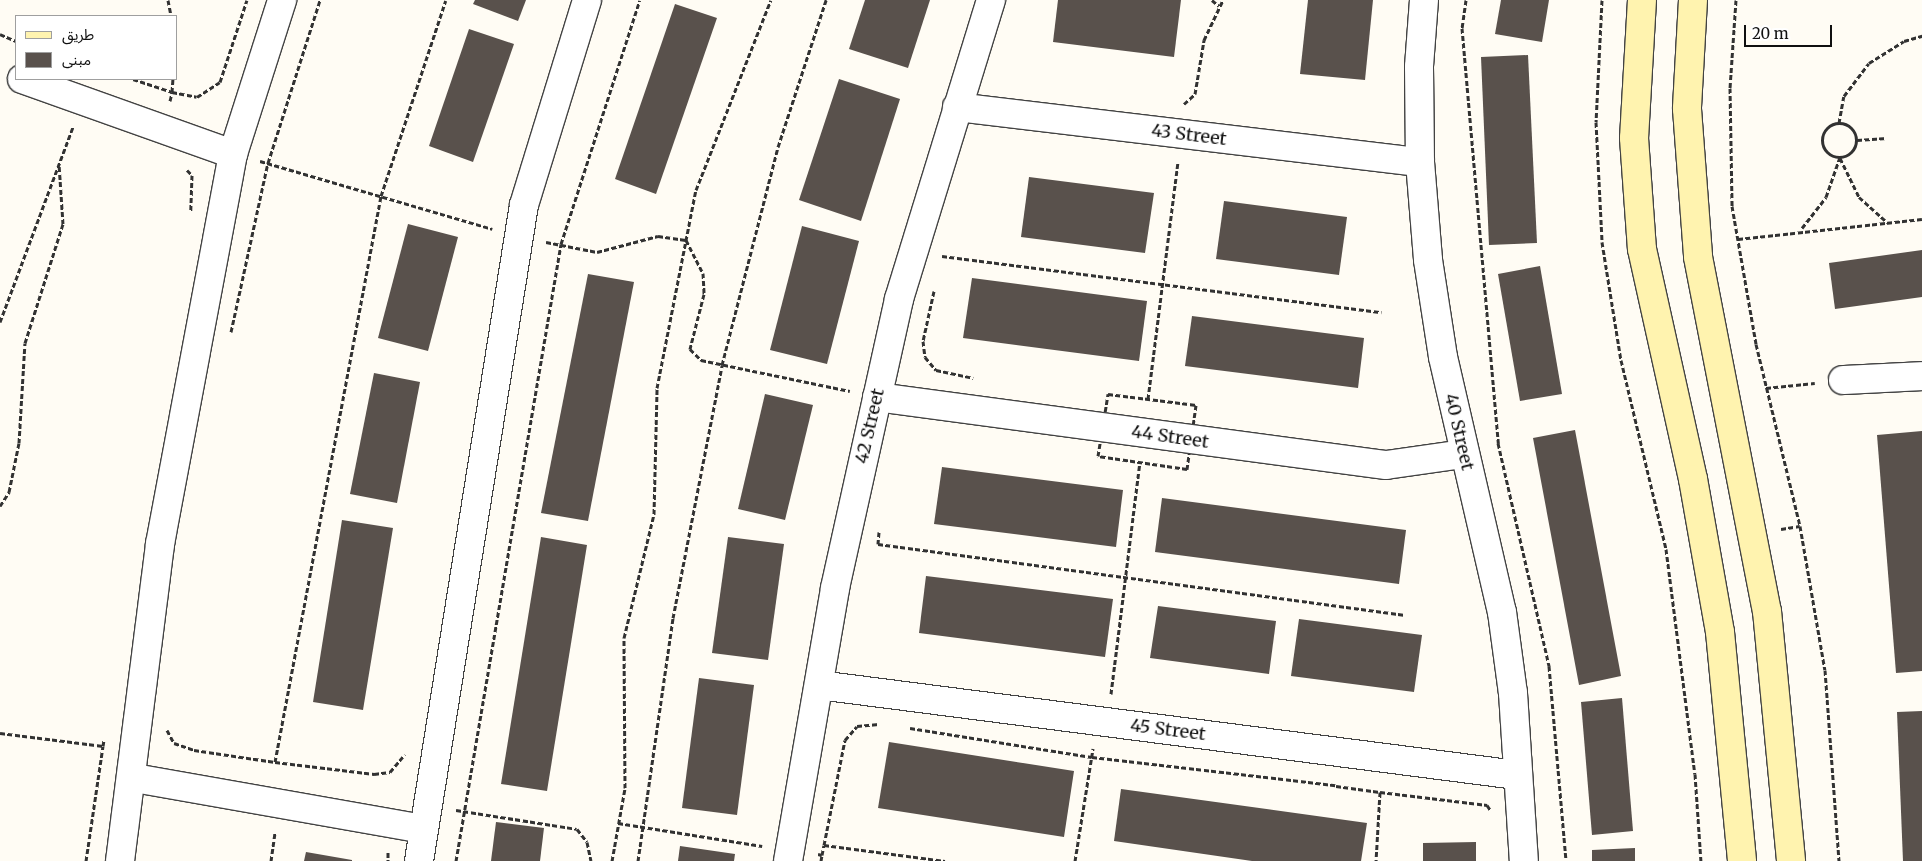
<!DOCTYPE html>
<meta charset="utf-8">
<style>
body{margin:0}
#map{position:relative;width:1922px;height:861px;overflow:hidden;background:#fffcf4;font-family:Merriweather,"Noto Sans Arabic",serif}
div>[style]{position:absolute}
.building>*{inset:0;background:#59514c}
.path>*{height:3px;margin-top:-1.5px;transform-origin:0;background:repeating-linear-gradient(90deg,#323232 0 5px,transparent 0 7.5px)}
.path>.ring{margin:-1.5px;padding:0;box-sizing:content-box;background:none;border:3px solid #323232;border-radius:50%}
.roads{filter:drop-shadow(1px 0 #434343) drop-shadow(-1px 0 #434343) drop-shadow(0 1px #434343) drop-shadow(0 -1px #434343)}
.street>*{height:28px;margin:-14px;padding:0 14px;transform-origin:14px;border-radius:14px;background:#fff}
.secondary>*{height:28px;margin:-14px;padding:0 14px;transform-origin:14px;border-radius:14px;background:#fff3af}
span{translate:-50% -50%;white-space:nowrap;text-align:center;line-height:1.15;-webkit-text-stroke:5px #fff;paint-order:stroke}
.street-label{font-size:18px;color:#101010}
.legend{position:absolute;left:15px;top:15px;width:162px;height:65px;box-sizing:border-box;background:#fff;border:1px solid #9f9f9f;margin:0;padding:6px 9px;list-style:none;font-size:15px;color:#101010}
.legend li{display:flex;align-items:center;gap:10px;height:25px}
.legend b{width:25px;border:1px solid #9f9f9f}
.scale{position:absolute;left:1744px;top:25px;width:88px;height:22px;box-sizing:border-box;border:2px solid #101010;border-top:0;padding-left:6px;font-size:15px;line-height:18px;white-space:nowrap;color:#101010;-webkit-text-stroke:4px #fff;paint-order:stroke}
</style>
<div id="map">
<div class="building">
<div style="clip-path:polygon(475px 0,526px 0,518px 21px,473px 4px)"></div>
<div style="clip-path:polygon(865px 0,930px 0,908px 68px,849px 49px)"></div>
<div style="clip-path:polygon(1058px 0,1181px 0,1174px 57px,1053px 42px)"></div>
<div style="clip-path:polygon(1308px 0,1373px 0,1365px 80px,1300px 74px)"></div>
<div style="clip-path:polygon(1501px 0,1549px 0,1542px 42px,1495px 34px)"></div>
<div style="clip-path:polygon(675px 4px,717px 18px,656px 194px,615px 179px)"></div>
<div style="clip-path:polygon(469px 29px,514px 44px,473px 162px,429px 146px)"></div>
<div style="clip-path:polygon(1528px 55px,1537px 243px,1489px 245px,1481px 57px)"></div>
<div style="clip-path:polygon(839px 79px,900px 99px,861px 221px,799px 200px)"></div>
<div style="clip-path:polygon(1029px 177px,1154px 193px,1145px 253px,1021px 237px)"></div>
<div style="clip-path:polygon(1224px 201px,1347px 217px,1339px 275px,1216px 259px)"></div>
<div style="clip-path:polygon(408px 224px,458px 237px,428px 351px,378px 338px)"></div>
<div style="clip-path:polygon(802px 226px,859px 241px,827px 364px,770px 350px)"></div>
<div style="clip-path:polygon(1922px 250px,1922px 297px,1835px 309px,1829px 263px)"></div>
<div style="clip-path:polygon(1540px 266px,1562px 394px,1520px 401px,1498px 274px)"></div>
<div style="clip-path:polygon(588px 274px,634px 282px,588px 521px,541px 513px)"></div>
<div style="clip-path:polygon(972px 278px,1147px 301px,1139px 361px,963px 338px)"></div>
<div style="clip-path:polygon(1192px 316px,1364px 338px,1358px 388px,1185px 366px)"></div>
<div style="clip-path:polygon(374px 373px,420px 382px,397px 503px,350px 494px)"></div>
<div style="clip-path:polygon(765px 394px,813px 405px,785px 520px,738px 509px)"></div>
<div style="clip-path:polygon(1575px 430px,1621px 676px,1579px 685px,1533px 438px)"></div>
<div style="clip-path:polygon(1922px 431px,1922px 671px,1896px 673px,1877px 435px)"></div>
<div style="clip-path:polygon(942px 467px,1123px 490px,1116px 547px,934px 524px)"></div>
<div style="clip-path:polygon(1162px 498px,1406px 530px,1399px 584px,1155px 552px)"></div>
<div style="clip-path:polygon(342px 520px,393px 528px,363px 710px,313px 702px)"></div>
<div style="clip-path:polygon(541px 537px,587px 545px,547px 791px,501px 784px)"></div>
<div style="clip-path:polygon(728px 537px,784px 544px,768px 660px,712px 653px)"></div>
<div style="clip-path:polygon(926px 576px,1113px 599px,1105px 657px,919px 633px)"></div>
<div style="clip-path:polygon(1158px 606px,1276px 621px,1269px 674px,1150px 658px)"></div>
<div style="clip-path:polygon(1299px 619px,1422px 635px,1414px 692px,1291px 676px)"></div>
<div style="clip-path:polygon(699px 678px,754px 685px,737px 815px,682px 808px)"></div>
<div style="clip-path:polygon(1622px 698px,1633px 831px,1592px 835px,1581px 702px)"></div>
<div style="clip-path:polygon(1922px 711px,1922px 861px,1903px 861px,1897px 712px)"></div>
<div style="clip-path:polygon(889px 742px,1074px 771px,1064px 837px,878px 808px)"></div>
<div style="clip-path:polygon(1121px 789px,1367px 823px,1361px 861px,1252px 861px,1114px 841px)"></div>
<div style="clip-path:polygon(496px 822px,544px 828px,540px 861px,491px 861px)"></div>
<div style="clip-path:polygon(1476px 842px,1476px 861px,1423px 861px,1423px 843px)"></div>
<div style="clip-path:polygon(680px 846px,735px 854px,734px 861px,678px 861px)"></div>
<div style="clip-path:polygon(1635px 848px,1635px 861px,1592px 861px,1592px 850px)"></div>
<div style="clip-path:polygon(306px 852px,352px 860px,352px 861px,304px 861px)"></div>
</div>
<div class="path">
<div style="left:168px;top:0;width:16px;rotate:79deg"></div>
<div style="left:1212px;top:0;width:9px;rotate:41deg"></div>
<div style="left:1466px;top:0;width:28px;rotate:98deg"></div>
<div style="left:1462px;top:28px;width:417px;rotate:85deg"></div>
<div style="left:1498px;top:443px;width:229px;rotate:77.1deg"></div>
<div style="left:1549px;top:666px;width:196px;rotate:85deg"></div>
<div style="left:1602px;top:0;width:122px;rotate:92.8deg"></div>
<div style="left:1596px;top:122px;width:120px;rotate:87.1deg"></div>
<div style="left:1602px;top:242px;width:120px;rotate:80.9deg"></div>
<div style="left:1621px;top:360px;width:194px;rotate:76.6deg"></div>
<div style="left:1666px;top:549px;width:227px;rotate:82.7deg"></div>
<div style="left:1695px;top:774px;width:87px;rotate:86.1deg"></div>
<div style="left:1736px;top:0;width:88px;rotate:93.9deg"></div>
<div style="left:1730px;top:88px;width:118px;rotate:89deg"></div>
<div style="left:1732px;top:206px;width:140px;rotate:80.1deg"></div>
<div style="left:1756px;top:344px;width:187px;rotate:76.4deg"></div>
<div style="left:1800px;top:526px;width:146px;rotate:80.2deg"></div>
<div style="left:1825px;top:670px;width:192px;rotate:85.8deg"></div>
<div style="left:0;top:34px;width:17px;rotate:24deg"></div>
<div style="left:133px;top:79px;width:41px;rotate:18.4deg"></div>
<div style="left:172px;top:92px;width:13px;rotate:-86deg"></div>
<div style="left:170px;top:101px;width:9px;rotate:-77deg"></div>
<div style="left:172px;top:92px;width:25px;rotate:11deg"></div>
<div style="left:197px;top:97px;width:27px;rotate:-33deg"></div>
<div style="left:220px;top:82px;width:86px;rotate:-71.8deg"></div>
<div style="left:1184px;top:104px;width:15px;rotate:-42deg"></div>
<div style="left:1195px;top:94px;width:55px;rotate:-80.5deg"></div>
<div style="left:1204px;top:40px;width:44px;rotate:-64.6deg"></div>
<div style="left:1839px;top:123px;width:27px;rotate:-80deg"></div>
<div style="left:1844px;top:96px;width:41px;rotate:-52.9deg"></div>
<div style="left:1869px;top:63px;width:41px;rotate:-32.2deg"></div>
<div style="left:1904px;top:41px;width:19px;rotate:-16deg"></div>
<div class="ring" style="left:1822px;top:123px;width:31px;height:31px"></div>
<div style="left:1857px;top:140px;width:30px;rotate:-4deg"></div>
<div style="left:1840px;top:158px;width:43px;rotate:64deg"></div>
<div style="left:1859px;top:197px;width:38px;rotate:42deg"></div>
<div style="left:260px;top:161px;width:242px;rotate:16.3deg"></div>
<div style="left:187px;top:170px;width:7px;rotate:45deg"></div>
<div style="left:192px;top:175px;width:36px;rotate:92deg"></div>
<div style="left:1802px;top:228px;width:39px;rotate:-52deg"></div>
<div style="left:1826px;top:197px;width:42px;rotate:-70.7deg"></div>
<div style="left:1738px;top:239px;width:185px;rotate:-6.2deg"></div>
<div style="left:546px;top:242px;width:52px;rotate:11.1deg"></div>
<div style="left:597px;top:252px;width:63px;rotate:-14.7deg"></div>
<div style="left:658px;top:236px;width:28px;rotate:8deg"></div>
<div style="left:686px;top:240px;width:37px;rotate:63deg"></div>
<div style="left:703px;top:273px;width:21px;rotate:87deg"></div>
<div style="left:704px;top:294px;width:57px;rotate:104.3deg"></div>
<div style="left:690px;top:349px;width:16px;rotate:45deg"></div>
<div style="left:701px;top:360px;width:152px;rotate:11.8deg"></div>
<div style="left:942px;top:256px;width:443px;rotate:7.3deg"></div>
<div style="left:934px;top:291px;width:51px;rotate:102.4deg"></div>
<div style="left:923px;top:341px;width:16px;rotate:83deg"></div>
<div style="left:925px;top:357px;width:17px;rotate:50deg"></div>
<div style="left:936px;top:370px;width:38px;rotate:12deg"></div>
<div style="left:0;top:322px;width:208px;rotate:-69.5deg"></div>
<div style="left:231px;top:332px;width:173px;rotate:-77.7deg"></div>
<div style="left:268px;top:163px;width:171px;rotate:-72.3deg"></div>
<div style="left:1766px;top:388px;width:49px;rotate:-5.8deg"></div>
<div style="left:1108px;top:394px;width:89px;rotate:7.1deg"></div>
<div style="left:1196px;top:405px;width:65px;rotate:98deg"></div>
<div style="left:1187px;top:469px;width:90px;rotate:-171.7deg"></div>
<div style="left:1098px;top:456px;width:63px;rotate:-80.8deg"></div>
<div style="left:1148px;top:399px;width:239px;rotate:-82.8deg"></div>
<div style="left:0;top:506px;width:17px;rotate:-57deg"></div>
<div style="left:9px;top:492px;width:50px;rotate:-78.5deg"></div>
<div style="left:19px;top:443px;width:100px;rotate:-86.6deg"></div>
<div style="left:25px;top:343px;width:125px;rotate:-72.3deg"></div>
<div style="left:63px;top:224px;width:60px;rotate:-93.8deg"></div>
<div style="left:1781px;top:529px;width:19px;rotate:-9deg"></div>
<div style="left:879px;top:532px;width:12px;rotate:95deg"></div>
<div style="left:878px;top:544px;width:532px;rotate:7.67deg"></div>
<div style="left:1111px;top:694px;width:234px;rotate:-82.9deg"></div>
<div style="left:910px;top:728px;width:184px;rotate:9.1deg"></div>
<div style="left:1092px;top:757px;width:245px;rotate:6.6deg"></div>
<div style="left:167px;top:730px;width:15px;rotate:62deg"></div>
<div style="left:174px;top:743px;width:21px;rotate:19deg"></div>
<div style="left:194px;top:750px;width:82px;rotate:8.4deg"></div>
<div style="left:275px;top:762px;width:576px;rotate:-79.39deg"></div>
<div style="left:381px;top:196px;width:206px;rotate:-71.7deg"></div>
<div style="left:0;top:733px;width:104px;rotate:7.2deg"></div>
<div style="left:103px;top:746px;width:6px;rotate:-81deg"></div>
<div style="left:275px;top:762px;width:100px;rotate:6.9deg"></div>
<div style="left:374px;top:774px;width:16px;rotate:-7deg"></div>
<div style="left:390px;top:772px;width:23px;rotate:-50deg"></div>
<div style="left:1336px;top:786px;width:44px;rotate:7.8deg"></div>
<div style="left:1380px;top:792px;width:69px;rotate:93.3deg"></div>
<div style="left:1380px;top:792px;width:108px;rotate:6.9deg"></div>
<div style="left:1487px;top:805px;width:7px;rotate:56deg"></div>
<div style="left:456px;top:810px;width:122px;rotate:8.9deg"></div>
<div style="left:577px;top:829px;width:16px;rotate:52deg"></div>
<div style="left:587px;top:842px;width:19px;rotate:78deg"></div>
<div style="left:618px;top:823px;width:146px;rotate:9.1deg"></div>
<div style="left:824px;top:845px;width:107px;rotate:-78.7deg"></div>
<div style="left:845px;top:740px;width:18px;rotate:-49deg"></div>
<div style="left:857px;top:726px;width:22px;rotate:-5deg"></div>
<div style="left:388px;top:852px;width:9px;rotate:90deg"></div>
<div style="left:818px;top:854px;width:4px;rotate:14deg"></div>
<div style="left:822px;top:855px;width:10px;rotate:-79deg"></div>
<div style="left:824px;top:845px;width:122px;rotate:7.5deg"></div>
<div style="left:86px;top:861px;width:116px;rotate:-81.6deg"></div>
<div style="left:271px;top:861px;width:29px;rotate:-82deg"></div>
<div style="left:456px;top:861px;width:626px;rotate:-80.34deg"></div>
<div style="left:561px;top:244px;width:256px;rotate:-72.1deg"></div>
<div style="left:612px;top:861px;width:74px;rotate:-79.9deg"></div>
<div style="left:625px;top:788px;width:150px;rotate:-90.4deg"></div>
<div style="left:624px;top:638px;width:128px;rotate:-76.4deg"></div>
<div style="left:654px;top:514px;width:126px;rotate:-88.6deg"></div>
<div style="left:657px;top:388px;width:202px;rotate:-78.9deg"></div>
<div style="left:696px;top:190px;width:204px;rotate:-68.5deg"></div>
<div style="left:638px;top:861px;width:246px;rotate:-81.8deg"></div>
<div style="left:673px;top:618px;width:258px;rotate:-79deg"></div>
<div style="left:722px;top:365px;width:225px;rotate:-75.6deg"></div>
<div style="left:778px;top:147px;width:155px;rotate:-71.9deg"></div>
<div style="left:821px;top:861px;width:6px;rotate:-81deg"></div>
<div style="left:1075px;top:861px;width:114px;rotate:-80.9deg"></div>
</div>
<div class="roads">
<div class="street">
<div style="left:1424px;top:0;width:67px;rotate:94.3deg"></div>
<div style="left:1419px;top:67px;width:95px;rotate:89.4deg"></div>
<div style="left:1420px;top:162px;width:98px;rotate:85.3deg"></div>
<div style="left:1428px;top:260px;width:98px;rotate:81.2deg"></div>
<div style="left:1443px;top:357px;width:262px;rotate:77deg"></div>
<div style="left:1502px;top:612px;width:82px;rotate:82.3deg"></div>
<div style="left:1513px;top:693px;width:168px;rotate:86.3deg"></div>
<div style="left:22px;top:79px;width:224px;rotate:19.6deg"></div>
<div style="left:957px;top:107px;width:466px;rotate:6.8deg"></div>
<div style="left:1843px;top:380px;width:79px;rotate:-2.9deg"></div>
<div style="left:877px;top:397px;width:514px;rotate:7.61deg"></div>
<div style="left:1386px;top:465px;width:78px;rotate:-8.1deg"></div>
<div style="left:819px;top:685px;width:704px;rotate:7.35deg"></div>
<div style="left:134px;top:778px;width:294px;rotate:10deg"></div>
<div style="left:120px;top:861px;width:320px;rotate:-82.8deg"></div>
<div style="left:160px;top:544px;width:397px;rotate:-79.4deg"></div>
<div style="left:233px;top:154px;width:162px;rotate:-72.3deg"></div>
<div style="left:419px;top:861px;width:664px;rotate:-80.91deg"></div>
<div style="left:524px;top:205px;width:214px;rotate:-72.9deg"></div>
<div style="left:788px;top:861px;width:277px;rotate:-80.2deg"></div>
<div style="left:835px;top:588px;width:296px;rotate:-77.5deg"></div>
<div style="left:899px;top:299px;width:313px;rotate:-72.9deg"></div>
</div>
<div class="secondary">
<div style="left:1642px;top:0;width:138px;rotate:93.3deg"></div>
<div style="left:1634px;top:138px;width:111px;rotate:85.9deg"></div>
<div style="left:1642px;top:249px;width:236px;rotate:77.5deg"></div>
<div style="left:1693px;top:479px;width:155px;rotate:80deg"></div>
<div style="left:1720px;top:632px;width:230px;rotate:84.5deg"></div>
<div style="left:1693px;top:0;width:109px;rotate:93.2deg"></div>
<div style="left:1687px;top:109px;width:148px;rotate:85.7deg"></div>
<div style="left:1698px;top:257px;width:361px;rotate:79deg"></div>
<div style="left:1767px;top:611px;width:251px;rotate:84.5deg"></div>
</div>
</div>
<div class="street-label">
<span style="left:1189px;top:135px;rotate:7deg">43 Street</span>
<span style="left:870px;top:426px;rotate:-77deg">42 Street</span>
<span style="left:1459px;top:432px;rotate:77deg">40 Street</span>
<span style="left:1170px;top:437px;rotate:8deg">44 Street</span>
<span style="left:1168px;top:730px;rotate:7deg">45 Street</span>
</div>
<ul class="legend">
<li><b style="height:6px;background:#fff3af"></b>طريق</li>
<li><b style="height:14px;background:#59514c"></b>مبنى</li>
</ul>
<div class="scale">20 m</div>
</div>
